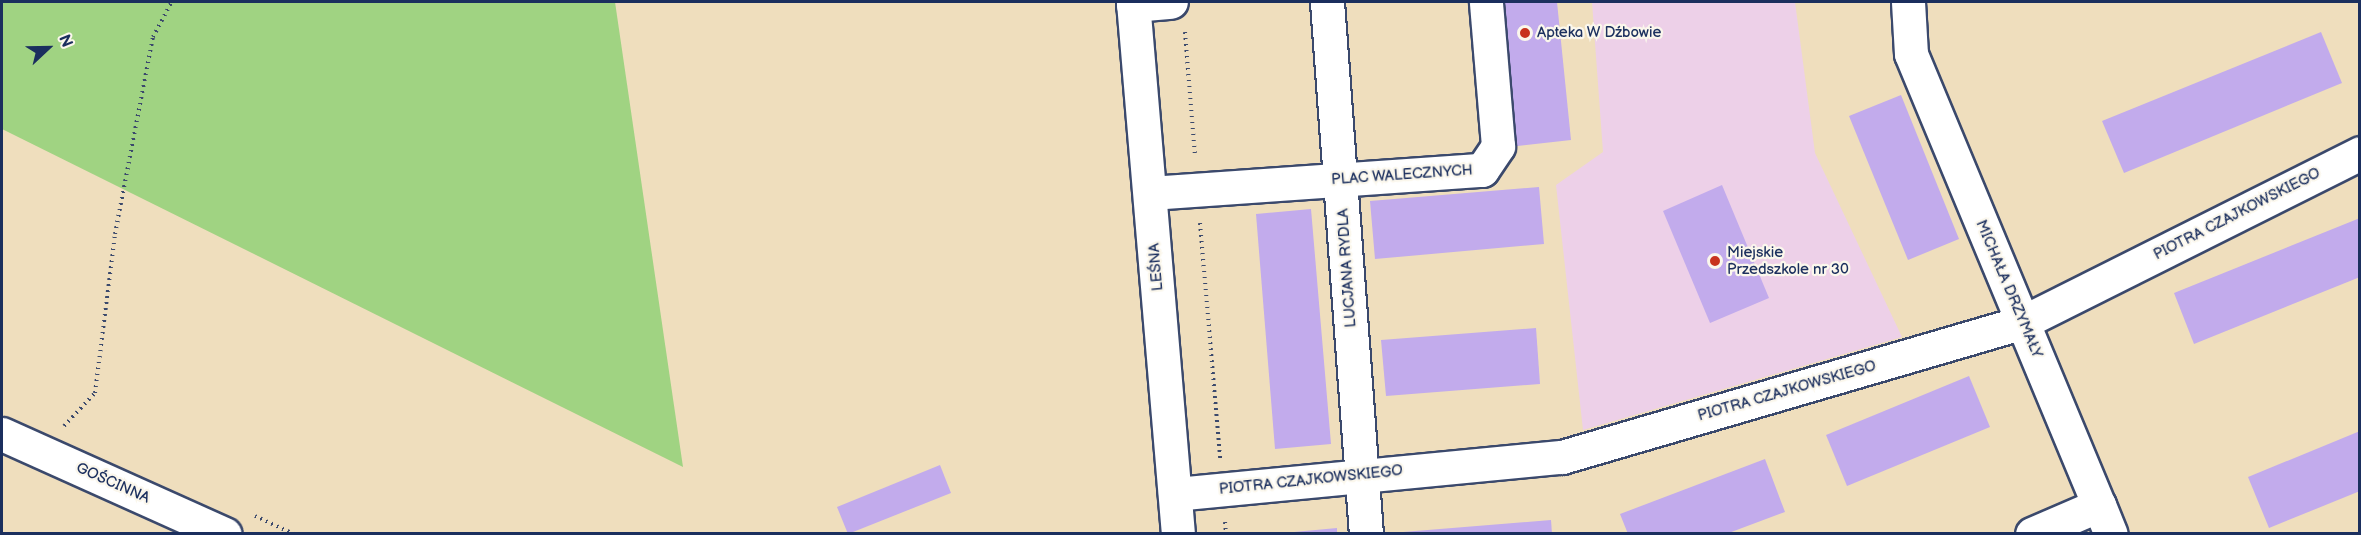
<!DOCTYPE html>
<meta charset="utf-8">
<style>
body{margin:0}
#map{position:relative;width:2361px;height:535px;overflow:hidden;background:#efdebd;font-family:"Balsamiq Sans",sans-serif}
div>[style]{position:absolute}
.built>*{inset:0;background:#edd0e8}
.green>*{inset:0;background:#a0d382}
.building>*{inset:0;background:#c2abec}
.path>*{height:4px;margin-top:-2px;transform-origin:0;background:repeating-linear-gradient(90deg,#3b496c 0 1.5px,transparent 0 6px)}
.roads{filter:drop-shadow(2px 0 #3b496c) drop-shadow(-2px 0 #3b496c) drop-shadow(0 2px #3b496c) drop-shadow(0 -2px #3b496c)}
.minor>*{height:33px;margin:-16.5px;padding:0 16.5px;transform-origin:16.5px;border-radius:16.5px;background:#fff}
.major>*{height:33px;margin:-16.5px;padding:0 16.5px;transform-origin:16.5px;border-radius:16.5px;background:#fff}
.dots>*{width:16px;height:16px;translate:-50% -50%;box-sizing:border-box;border:3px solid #fbf7ec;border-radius:50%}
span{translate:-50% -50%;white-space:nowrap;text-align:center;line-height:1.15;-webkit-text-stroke:4.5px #fbf7ec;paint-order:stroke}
.poi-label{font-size:15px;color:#1b2f5e}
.left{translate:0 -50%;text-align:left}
.street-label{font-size:15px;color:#1b2f5e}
.frame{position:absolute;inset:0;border:3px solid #1b2f5e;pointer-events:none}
.north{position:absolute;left:18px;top:18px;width:60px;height:60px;-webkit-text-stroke:4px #fbf7ec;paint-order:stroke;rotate:68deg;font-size:16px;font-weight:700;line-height:24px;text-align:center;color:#1b2f5e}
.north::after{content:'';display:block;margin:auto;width:21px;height:27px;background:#1b2f5e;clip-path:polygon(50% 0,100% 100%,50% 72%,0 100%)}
</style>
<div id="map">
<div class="built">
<div style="clip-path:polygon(1592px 2px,1795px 2px,1815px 153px,1902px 337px,1583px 430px,1556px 185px,1603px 152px)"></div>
</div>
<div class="green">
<div style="clip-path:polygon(2px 2px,615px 2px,683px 467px,2px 129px)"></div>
</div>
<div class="building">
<div style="clip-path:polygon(1494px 2px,1557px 2px,1571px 140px,1509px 147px)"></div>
<div style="clip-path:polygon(2321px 32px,2342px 83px,2124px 173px,2102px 121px)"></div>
<div style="clip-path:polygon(1901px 95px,1959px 239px,1908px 260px,1849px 116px)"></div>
<div style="clip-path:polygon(1722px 185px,1769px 298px,1710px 323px,1663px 211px)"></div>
<div style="clip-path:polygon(1539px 187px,1544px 244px,1375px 259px,1370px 201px)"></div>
<div style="clip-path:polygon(1311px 209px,1331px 444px,1275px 449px,1256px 214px)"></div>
<div style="clip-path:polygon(2360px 218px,2360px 277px,2194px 344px,2174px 293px)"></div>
<div style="clip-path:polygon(1536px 328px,1540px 384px,1386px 396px,1381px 340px)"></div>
<div style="clip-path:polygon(1969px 376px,1990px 427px,1847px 486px,1826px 435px)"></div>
<div style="clip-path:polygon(2360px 431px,2360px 491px,2269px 528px,2248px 477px)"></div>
<div style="clip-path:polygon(1765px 459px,1785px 512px,1726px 534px,1628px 534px,1620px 514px)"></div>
<div style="clip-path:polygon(940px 465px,951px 493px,848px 534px,837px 507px)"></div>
<div style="clip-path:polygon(1551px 520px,1552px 534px,1403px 534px,1403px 532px)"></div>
<div style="clip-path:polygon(1337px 528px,1337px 534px,1294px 534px,1294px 532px)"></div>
</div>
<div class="path">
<div style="left:1185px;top:32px;width:124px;rotate:85.4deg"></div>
<div style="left:1200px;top:223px;width:236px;rotate:85.1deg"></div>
<div style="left:64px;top:426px;width:45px;rotate:-46.8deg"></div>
<div style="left:95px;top:393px;width:160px;rotate:-82.8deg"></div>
<div style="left:115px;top:234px;width:201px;rotate:-79.1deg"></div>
<div style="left:153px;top:37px;width:40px;rotate:-62deg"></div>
<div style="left:255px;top:516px;width:43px;rotate:24.8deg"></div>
<div style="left:1225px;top:522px;width:12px;rotate:85deg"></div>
</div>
<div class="roads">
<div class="minor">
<div style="left:1133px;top:2px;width:534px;rotate:85.17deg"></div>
<div style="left:1327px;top:2px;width:533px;rotate:85.81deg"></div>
<div style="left:1908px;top:2px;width:52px;rotate:86.7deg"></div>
<div style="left:1911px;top:54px;width:489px;rotate:67.4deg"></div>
<div style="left:2099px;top:505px;width:73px;rotate:156.6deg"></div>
<div style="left:1133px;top:5px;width:38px;rotate:-5deg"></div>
<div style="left:1150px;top:193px;width:333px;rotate:-4deg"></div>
<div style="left:1482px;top:170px;width:29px;rotate:-56deg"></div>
<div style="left:1498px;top:146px;width:144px;rotate:-94.8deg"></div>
<div style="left:1175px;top:494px;width:389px;rotate:-5.5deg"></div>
<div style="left:1562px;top:457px;width:480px;rotate:-16.3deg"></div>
<div style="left:2023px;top:322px;width:377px;rotate:-26.6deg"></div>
<div style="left:2099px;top:505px;width:31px;rotate:68deg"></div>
</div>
<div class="major">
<div style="left:2px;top:434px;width:244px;rotate:24.2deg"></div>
</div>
</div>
<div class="dots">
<div style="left:1525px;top:33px;background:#c8321e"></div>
<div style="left:1715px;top:261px;background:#c8321e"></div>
</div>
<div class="poi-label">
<span class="left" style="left:1537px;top:33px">Apteka W Dźbowie</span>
<span class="left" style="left:1727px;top:261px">Miejskie<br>Przedszkole nr 30</span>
</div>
<div class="street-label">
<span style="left:1402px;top:175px;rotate:-4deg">PLAC WALECZNYCH</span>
<span style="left:2237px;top:214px;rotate:-27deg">PIOTRA CZAJKOWSKIEGO</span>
<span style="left:1156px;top:267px;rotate:-95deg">LEŚNA</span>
<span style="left:1347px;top:268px;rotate:-94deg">LUCJANA RYDLA</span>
<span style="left:2009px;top:289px;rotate:67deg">MICHAŁA DRZYMAŁY</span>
<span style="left:1787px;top:391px;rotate:-16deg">PIOTRA CZAJKOWSKIEGO</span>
<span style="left:1311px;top:480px;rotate:-6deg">PIOTRA CZAJKOWSKIEGO</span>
<span style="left:113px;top:483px;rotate:24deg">GOŚCINNA</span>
</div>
<div class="frame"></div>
<div class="north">N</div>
</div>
